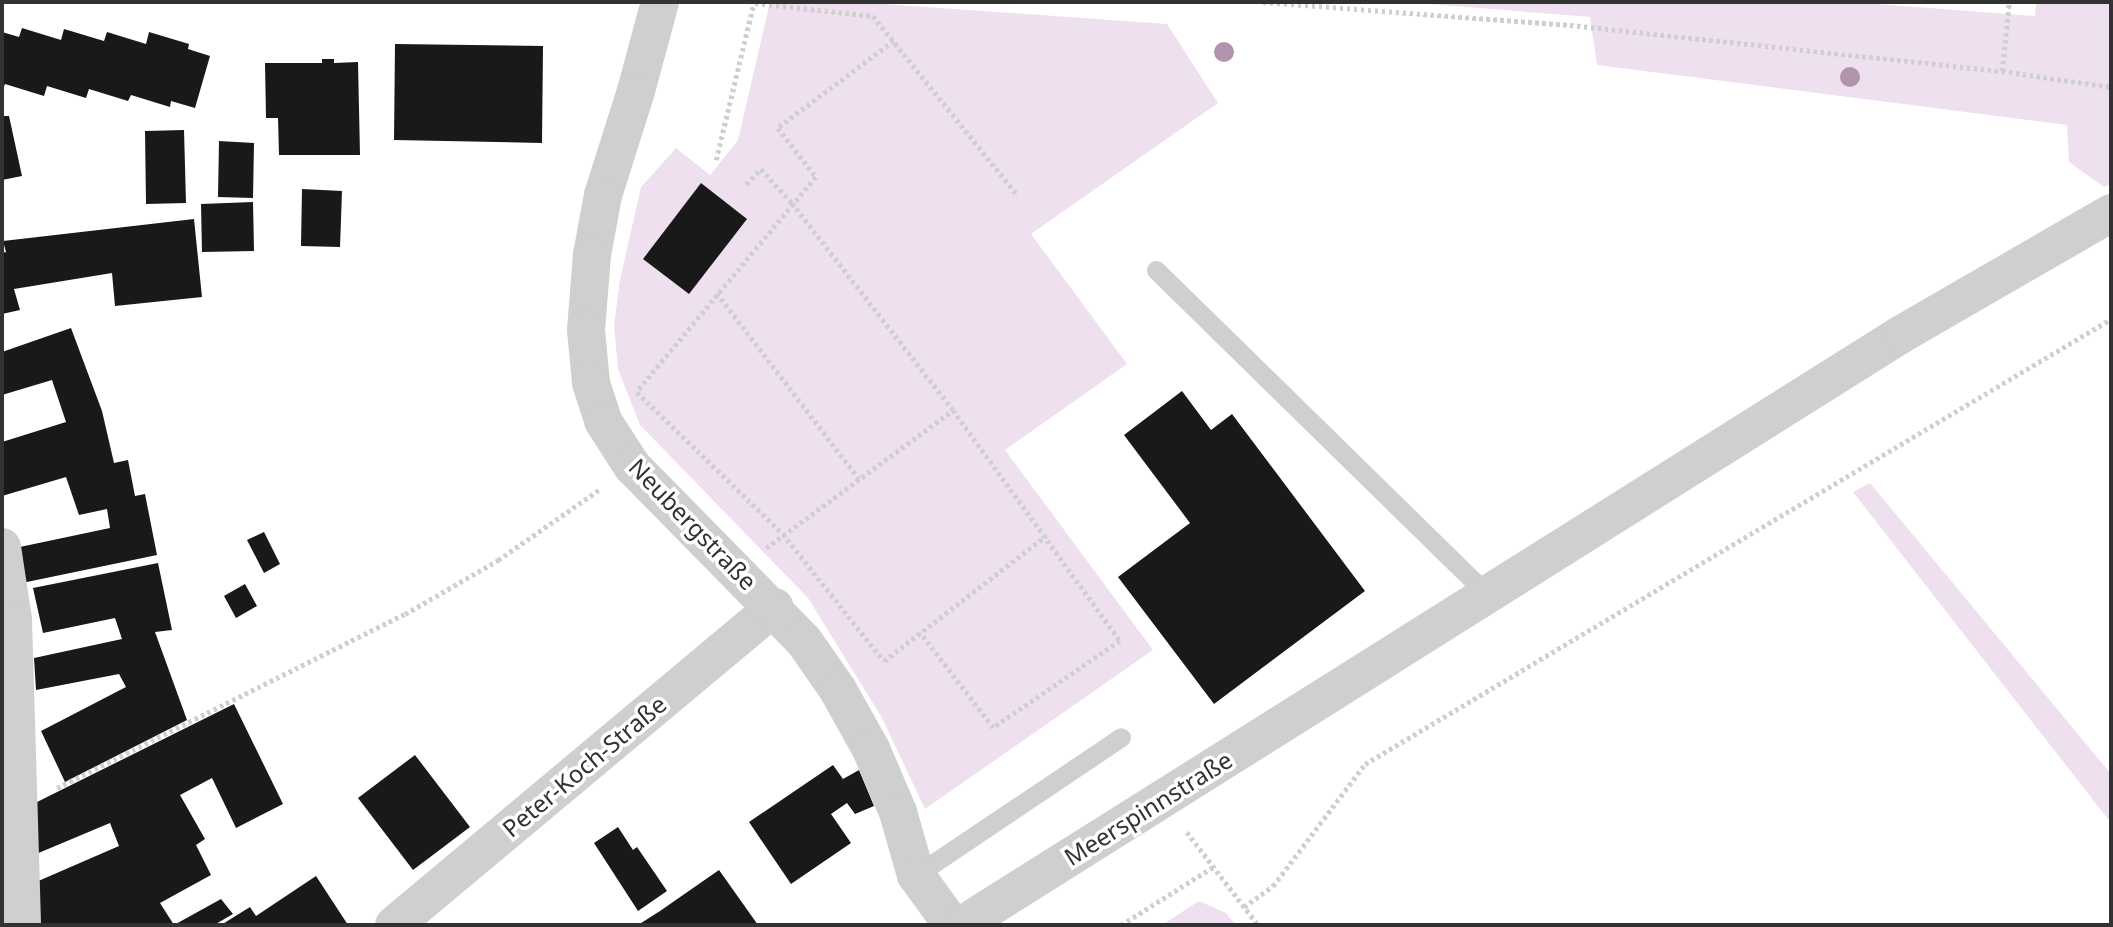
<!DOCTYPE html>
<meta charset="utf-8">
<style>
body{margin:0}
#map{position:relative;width:2113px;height:927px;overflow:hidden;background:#fff;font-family:"Noto Sans",sans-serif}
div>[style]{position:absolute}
.green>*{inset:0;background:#efe0ef}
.building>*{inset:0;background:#191919}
.path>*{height:4.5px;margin-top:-2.25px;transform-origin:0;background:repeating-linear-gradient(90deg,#cfcfcf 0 3.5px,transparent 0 7px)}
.service>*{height:19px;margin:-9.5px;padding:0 9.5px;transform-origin:9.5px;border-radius:9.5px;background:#cfcfcf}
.minor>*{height:38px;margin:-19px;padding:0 19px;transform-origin:19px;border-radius:19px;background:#cfcfcf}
.tertiary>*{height:38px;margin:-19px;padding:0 19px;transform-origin:19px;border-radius:19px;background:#cfcfcf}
.trees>*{width:20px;height:20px;margin:-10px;border-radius:50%;background:#b293ae}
span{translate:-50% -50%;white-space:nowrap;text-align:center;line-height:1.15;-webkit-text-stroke:7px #fff;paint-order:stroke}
.street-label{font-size:24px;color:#323232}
.frame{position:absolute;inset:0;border:4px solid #323232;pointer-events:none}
</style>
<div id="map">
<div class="green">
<div style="clip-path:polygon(770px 2px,856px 2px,1167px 24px,1218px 103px,1031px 234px,1127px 364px,1005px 450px,1153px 650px,925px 809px,882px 718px,808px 598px,640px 425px,618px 369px,614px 325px,620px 280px,641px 187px,676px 148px,710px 175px,738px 140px)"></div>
<div style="clip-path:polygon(1405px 2px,1851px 2px,2035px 16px,2036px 2px,2111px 2px,2111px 184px,2104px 187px,2069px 162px,2067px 125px,1597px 65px,1590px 17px)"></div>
<div style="clip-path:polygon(1870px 483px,2111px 774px,2111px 823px,1853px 492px)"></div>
<div style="clip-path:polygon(1199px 901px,1226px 913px,1236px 925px,1162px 925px)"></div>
</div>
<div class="building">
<div style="clip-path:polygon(22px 28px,61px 40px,64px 29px,104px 41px,107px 32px,146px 44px,149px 32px,189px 44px,188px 49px,210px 56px,195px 108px,171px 101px,170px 107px,131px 95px,128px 101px,89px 89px,86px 98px,47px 86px,44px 96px,5px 84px,2px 92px,2px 32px,19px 37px)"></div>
<div style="clip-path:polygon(395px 44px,543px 46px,542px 143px,394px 140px)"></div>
<div style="clip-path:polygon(322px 59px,334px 59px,334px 63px,358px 62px,360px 155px,279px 155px,278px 118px,266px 118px,265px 63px,322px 63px)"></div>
<div style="clip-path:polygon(2px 116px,9px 116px,22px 176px,2px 180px)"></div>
<div style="clip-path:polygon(184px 130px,186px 203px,146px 204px,145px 131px)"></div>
<div style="clip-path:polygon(219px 141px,254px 143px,253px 198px,218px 197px)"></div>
<div style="clip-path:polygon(701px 183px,747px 219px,689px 294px,643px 259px)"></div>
<div style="clip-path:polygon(302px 189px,342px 191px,340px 247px,301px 246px)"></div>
<div style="clip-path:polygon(253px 202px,254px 251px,202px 252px,201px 204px)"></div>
<div style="clip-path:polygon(194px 219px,202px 297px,115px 306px,112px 273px,14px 289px,20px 310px,2px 314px,2px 253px,6px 252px,3px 241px)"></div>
<div style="clip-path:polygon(71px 328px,102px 411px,114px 463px,128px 460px,135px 496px,145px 494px,157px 555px,22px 583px,15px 548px,110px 528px,107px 509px,79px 515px,66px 477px,2px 496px,2px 442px,66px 422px,52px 380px,2px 395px,2px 352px)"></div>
<div style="clip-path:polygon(1182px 391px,1211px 430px,1232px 414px,1365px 591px,1214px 704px,1118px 577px,1190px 523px,1124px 435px)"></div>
<div style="clip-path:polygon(264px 532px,280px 564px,264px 573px,247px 540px)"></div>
<div style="clip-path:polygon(158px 563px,172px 630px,155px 632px,187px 720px,65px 782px,41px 731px,126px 687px,119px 674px,36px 690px,34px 658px,122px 639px,115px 618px,43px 633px,33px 588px)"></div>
<div style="clip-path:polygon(245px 584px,257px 606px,236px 618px,224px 596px)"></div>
<div style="clip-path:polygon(234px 704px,283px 804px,236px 828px,212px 778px,180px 795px,205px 839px,196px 845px,211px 875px,160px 903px,174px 925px,221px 899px,233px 914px,214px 925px,38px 925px,36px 882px,119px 846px,110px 823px,29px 857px,31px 805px)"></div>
<div style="clip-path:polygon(415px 755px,470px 827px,413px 870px,358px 798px)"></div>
<div style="clip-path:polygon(833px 765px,843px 779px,859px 770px,874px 806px,855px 814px,847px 803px,831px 814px,851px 843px,791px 884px,749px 822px)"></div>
<div style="clip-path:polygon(618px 827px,633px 850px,637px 847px,667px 891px,638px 911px,594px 843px)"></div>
<div style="clip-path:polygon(719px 870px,758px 925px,638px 925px,660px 911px)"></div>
<div style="clip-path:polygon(316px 876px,348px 925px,221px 925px,250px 907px,256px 916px)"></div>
</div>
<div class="path">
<div style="left:1263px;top:2px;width:308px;rotate:4.3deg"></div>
<div style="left:1570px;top:25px;width:434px;rotate:6.1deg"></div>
<div style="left:2002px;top:71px;width:110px;rotate:8.4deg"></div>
<div style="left:755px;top:3px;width:119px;rotate:6.3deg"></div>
<div style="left:873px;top:16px;width:231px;rotate:51.1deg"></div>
<div style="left:894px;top:41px;width:145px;rotate:143.1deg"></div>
<div style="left:778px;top:128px;width:62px;rotate:52.2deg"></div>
<div style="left:816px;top:177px;width:280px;rotate:129.8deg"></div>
<div style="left:637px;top:392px;width:204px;rotate:44.2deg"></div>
<div style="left:783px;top:534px;width:162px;rotate:51.5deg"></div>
<div style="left:884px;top:661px;width:205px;rotate:-37.7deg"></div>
<div style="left:2002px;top:71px;width:69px;rotate:-84.2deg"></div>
<div style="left:716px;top:160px;width:163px;rotate:-76.5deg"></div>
<div style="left:746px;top:184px;width:21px;rotate:-45deg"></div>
<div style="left:761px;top:169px;width:46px;rotate:47.6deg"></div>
<div style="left:792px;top:203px;width:262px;rotate:52.1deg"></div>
<div style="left:953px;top:410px;width:285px;rotate:54.1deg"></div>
<div style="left:1120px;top:641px;width:154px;rotate:145.6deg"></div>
<div style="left:993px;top:728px;width:120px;rotate:-127.5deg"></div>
<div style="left:717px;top:293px;width:234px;rotate:52.6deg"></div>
<div style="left:766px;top:548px;width:232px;rotate:-36.4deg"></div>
<div style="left:57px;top:788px;width:389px;rotate:-26.6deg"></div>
<div style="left:405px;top:614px;width:108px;rotate:-30.1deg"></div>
<div style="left:498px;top:560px;width:124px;rotate:-34.8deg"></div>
<div style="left:1187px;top:832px;width:117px;rotate:52.6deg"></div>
<div style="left:1244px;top:907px;width:36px;rotate:-36deg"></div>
<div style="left:1273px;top:886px;width:153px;rotate:-53deg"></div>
<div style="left:1365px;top:764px;width:869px;rotate:-30.82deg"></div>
<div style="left:1121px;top:925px;width:109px;rotate:-32.2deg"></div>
</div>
<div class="service">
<div style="left:1156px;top:270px;width:466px;rotate:44.4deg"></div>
<div style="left:916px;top:875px;width:247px;rotate:-33.9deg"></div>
</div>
<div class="minor">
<div style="left:2px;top:547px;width:74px;rotate:81.4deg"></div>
<div style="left:13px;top:620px;width:305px;rotate:88.3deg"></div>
<div style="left:394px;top:925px;width:496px;rotate:-39.9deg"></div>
</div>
<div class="tertiary">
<div style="left:660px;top:2px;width:92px;rotate:105.1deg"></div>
<div style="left:636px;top:91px;width:109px;rotate:107.6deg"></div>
<div style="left:603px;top:195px;width:61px;rotate:100.4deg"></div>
<div style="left:592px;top:255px;width:75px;rotate:94.6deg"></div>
<div style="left:586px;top:330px;width:53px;rotate:84.6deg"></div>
<div style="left:591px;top:383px;width:40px;rotate:72deg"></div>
<div style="left:603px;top:421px;width:54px;rotate:57.2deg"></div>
<div style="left:632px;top:466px;width:245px;rotate:45.5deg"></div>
<div style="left:804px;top:641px;width:60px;rotate:55.2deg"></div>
<div style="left:838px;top:690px;width:68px;rotate:60.8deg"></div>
<div style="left:871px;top:749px;width:69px;rotate:66.8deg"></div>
<div style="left:898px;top:812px;width:66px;rotate:74.1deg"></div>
<div style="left:916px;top:875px;width:62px;rotate:54.2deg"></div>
<div style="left:962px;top:925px;width:1108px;rotate:-32.17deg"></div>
<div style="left:1900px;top:335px;width:244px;rotate:-30deg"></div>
</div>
<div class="trees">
<div style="left:1224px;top:52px"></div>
<div style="left:1850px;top:77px"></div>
</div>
<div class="street-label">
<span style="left:693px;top:524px;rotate:46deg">Neubergstraße</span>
<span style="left:584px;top:766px;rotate:-40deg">Peter-Koch-Straße</span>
<span style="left:1148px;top:808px;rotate:-32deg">Meerspinnstraße</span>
</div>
<div class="frame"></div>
</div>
